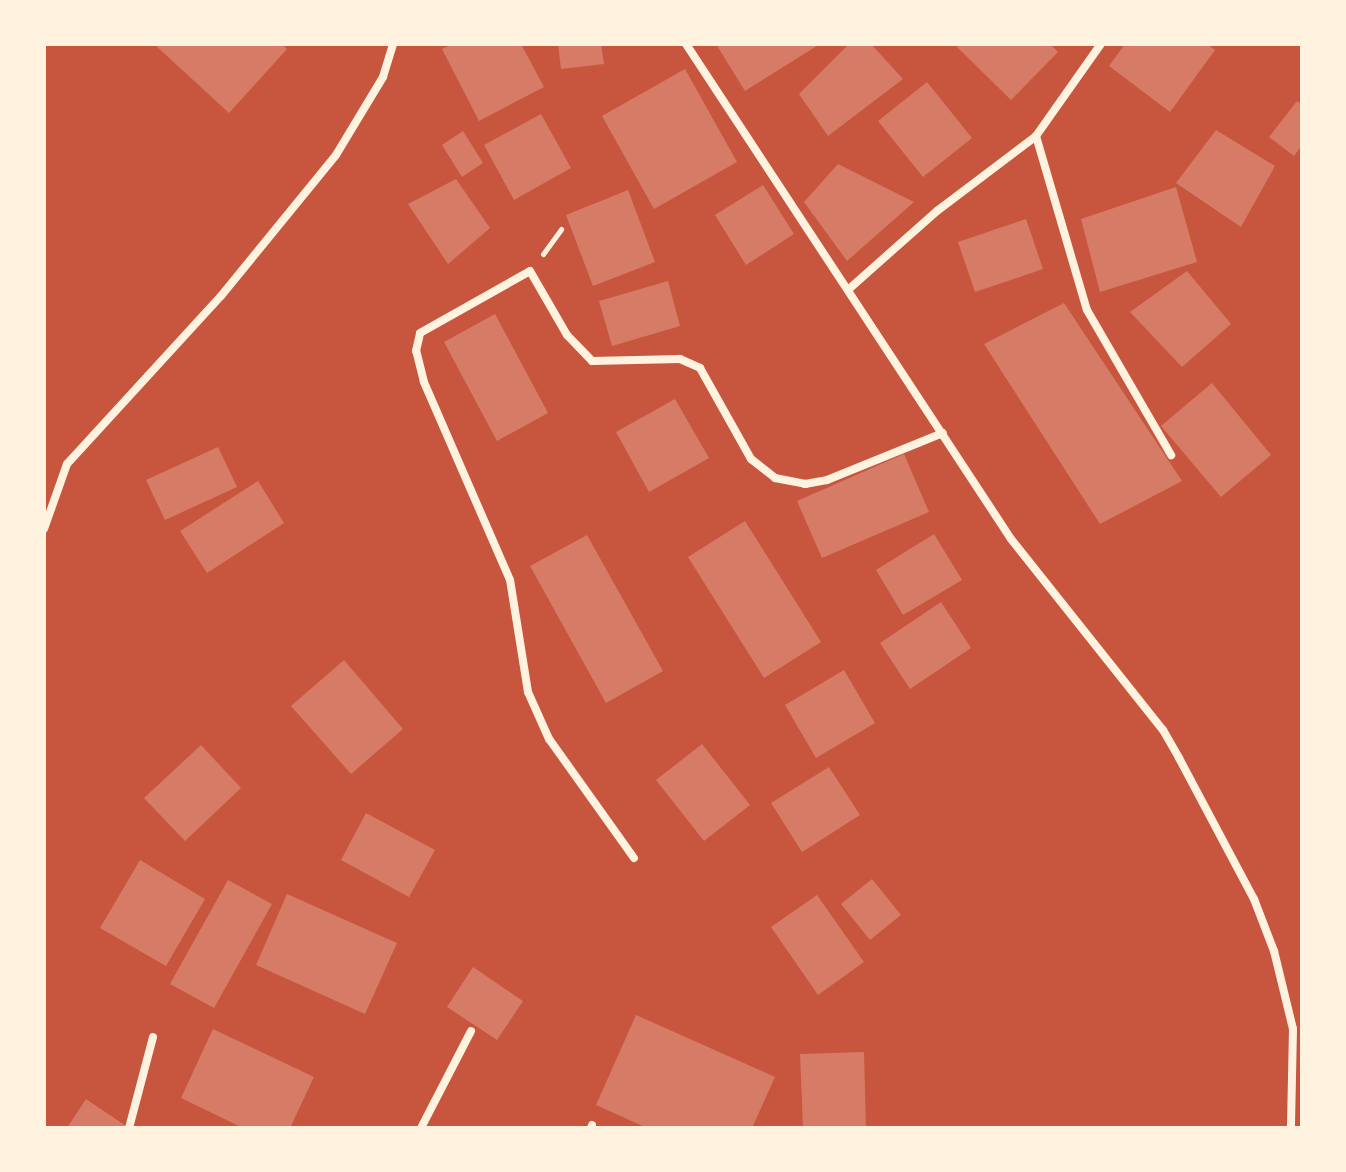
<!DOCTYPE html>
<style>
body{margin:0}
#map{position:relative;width:1346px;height:1172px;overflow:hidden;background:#c8553d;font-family:Arial,sans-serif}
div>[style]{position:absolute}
.building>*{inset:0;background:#d67c66}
.path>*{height:5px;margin:-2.5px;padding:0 2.5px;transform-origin:2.5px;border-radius:2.5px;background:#fff3e0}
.minor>*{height:8px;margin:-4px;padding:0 4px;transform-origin:4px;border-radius:4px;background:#fff3e0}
span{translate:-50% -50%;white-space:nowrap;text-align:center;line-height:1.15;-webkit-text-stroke:6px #fff3e0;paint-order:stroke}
.frame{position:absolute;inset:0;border:46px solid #fff3e0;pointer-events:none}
</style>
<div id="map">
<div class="building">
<div style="clip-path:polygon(154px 44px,282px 44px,287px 49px,229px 113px)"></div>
<div style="clip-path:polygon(452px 44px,521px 44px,544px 87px,479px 121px,442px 49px)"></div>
<div style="clip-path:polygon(558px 44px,601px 44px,604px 64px,561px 69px)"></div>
<div style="clip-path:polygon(716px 44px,820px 44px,745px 91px)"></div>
<div style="clip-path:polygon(849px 44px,871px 44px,903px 79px,828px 136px,799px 94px)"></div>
<div style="clip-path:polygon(960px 44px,1050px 44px,1058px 52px,1011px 100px,957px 47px)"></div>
<div style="clip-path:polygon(1125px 44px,1207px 44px,1215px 50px,1170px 112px,1109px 66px)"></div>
<div style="clip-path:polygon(685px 69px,737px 162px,654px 209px,602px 116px)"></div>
<div style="clip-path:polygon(927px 82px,972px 138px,923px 177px,878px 121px)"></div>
<div style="clip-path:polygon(1297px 101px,1302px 105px,1302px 145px,1294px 156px,1269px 137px)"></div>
<div style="clip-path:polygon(541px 114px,571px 168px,514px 200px,484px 145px)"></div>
<div style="clip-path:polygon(1216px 130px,1275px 166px,1241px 227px,1176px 183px)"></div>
<div style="clip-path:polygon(463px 131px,483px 163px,462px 177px,442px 145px)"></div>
<div style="clip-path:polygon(838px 164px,914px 202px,847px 261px,804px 202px)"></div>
<div style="clip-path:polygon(456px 179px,490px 228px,448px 264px,408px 204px)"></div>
<div style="clip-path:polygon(763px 185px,794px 234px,746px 265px,715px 215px)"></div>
<div style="clip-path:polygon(1176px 187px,1197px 262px,1100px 292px,1081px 219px)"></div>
<div style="clip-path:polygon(628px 190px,655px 262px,593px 286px,566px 215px)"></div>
<div style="clip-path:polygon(1026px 219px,1043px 269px,975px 292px,958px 242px)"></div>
<div style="clip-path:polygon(1187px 271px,1231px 324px,1182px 367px,1130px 312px)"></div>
<div style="clip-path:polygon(668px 281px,680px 326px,612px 346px,599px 301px)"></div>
<div style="clip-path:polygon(1064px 303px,1182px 481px,1100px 524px,984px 344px)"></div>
<div style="clip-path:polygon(495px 314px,548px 413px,497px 441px,444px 342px)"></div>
<div style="clip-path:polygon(1212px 383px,1271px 455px,1221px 497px,1161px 426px)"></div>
<div style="clip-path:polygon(675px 399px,709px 458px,649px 492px,616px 432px)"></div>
<div style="clip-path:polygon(218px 447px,237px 487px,165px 520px,146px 480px)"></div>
<div style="clip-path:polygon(904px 454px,929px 512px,822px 558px,797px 501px)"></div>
<div style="clip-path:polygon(258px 481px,284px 523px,207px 573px,180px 531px)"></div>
<div style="clip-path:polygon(745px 521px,821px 642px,764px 678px,688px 557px)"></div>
<div style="clip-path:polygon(934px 534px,962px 580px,903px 615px,876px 570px)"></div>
<div style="clip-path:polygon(587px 535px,663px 671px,606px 703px,530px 566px)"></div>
<div style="clip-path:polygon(941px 602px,971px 648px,910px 689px,880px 643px)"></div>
<div style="clip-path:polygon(344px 660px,403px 729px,351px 774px,291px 706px)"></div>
<div style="clip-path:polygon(844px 670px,875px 723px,816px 758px,785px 705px)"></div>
<div style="clip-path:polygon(702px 744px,750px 805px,704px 841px,656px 780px)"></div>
<div style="clip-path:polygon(201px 745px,241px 788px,185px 841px,144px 798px)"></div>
<div style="clip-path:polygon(829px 767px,860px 815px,802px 852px,771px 803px)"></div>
<div style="clip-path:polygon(366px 813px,435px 850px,409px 897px,341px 860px)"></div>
<div style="clip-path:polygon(140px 860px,205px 899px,166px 966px,100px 928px)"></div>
<div style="clip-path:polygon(872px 879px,901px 915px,870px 940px,841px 904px)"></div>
<div style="clip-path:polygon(228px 880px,272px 904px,214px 1008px,170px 984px)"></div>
<div style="clip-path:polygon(287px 894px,397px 943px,365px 1014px,256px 965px)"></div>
<div style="clip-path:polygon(817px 895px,864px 962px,818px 995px,771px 927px)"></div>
<div style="clip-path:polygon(473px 967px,523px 1001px,497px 1040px,447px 1007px)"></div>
<div style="clip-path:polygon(636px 1015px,775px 1077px,752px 1128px,647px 1128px,596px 1105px)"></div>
<div style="clip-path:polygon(213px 1029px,314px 1077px,290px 1128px,243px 1128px,181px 1098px)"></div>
<div style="clip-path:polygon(864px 1052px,866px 1128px,803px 1128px,800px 1054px)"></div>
<div style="clip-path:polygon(86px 1099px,129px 1128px,67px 1128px)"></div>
</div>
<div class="path">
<div style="left:543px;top:254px;width:31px;rotate:-54deg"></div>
</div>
<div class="minor">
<div style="left:686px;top:44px;width:592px;rotate:56.71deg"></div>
<div style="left:1011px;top:539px;width:244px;rotate:51.5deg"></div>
<div style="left:1163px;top:730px;width:32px;rotate:60deg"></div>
<div style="left:1179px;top:758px;width:160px;rotate:62deg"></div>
<div style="left:1254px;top:899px;width:56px;rotate:69deg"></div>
<div style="left:1274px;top:951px;width:80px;rotate:76.3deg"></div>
<div style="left:1293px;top:1029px;width:99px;rotate:91.2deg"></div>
<div style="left:1036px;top:136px;width:181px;rotate:73.7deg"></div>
<div style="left:1087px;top:310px;width:168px;rotate:59.9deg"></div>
<div style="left:849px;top:289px;width:118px;rotate:-41.6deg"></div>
<div style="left:937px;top:211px;width:124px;rotate:-37.1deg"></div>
<div style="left:1036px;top:136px;width:113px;rotate:-54.8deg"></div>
<div style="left:44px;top:529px;width:69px;rotate:-70.5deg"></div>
<div style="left:67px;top:464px;width:228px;rotate:-47.5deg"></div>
<div style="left:221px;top:296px;width:182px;rotate:-50.8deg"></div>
<div style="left:336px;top:155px;width:91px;rotate:-58.9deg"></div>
<div style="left:383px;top:77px;width:34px;rotate:-73deg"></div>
<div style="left:634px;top:858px;width:146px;rotate:-125.5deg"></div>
<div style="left:549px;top:739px;width:51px;rotate:-114.1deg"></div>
<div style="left:528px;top:692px;width:113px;rotate:-99.1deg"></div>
<div style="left:510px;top:580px;width:216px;rotate:-113.5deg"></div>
<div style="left:424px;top:382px;width:32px;rotate:-104deg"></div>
<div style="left:416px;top:351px;width:18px;rotate:-77deg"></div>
<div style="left:420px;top:333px;width:126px;rotate:-29.4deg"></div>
<div style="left:530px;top:271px;width:74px;rotate:60deg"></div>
<div style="left:567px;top:335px;width:36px;rotate:46deg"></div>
<div style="left:592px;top:361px;width:88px;rotate:-1.3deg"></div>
<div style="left:680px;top:359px;width:22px;rotate:24deg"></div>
<div style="left:700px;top:368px;width:104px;rotate:60.7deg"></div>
<div style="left:751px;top:459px;width:31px;rotate:38deg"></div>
<div style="left:775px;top:478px;width:31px;rotate:11deg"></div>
<div style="left:805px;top:484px;width:22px;rotate:-10deg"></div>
<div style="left:827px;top:480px;width:125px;rotate:-22.1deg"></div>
<div style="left:129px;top:1128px;width:94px;rotate:-75.2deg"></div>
<div style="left:421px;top:1128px;width:109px;rotate:-62.7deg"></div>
<div style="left:591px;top:1128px;width:3px;rotate:-72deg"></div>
</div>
<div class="frame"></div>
</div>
